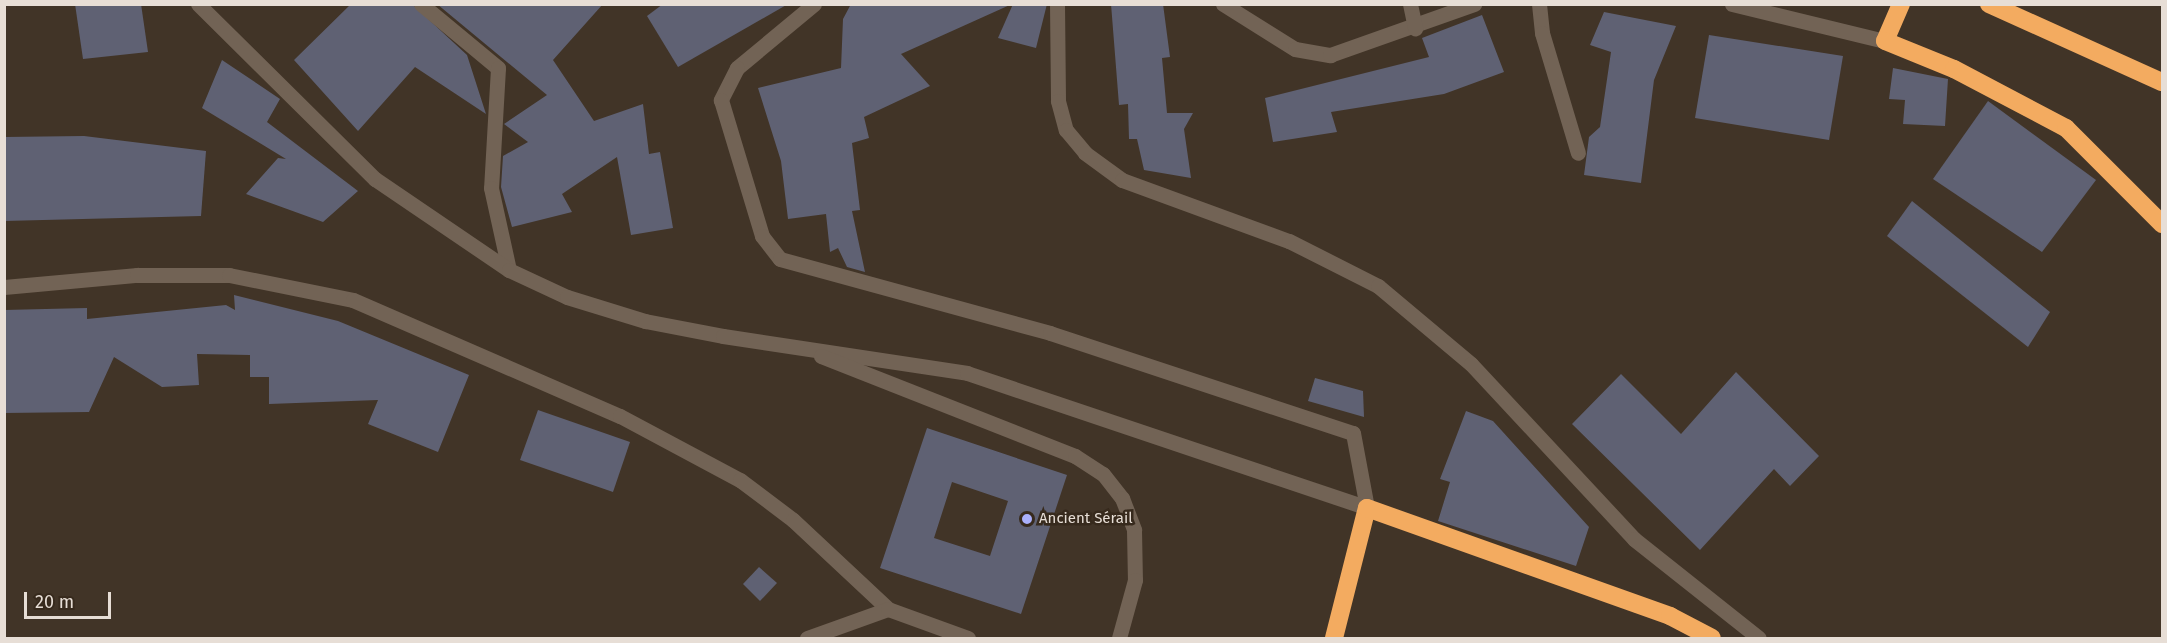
<!DOCTYPE html>
<meta charset="utf-8">
<style>
body{margin:0}
#map{position:relative;width:2167px;height:643px;overflow:hidden;background:#413427;font-family:"Fira Sans",sans-serif}
div>[style]{position:absolute}
.building>*{inset:0;background:#5f6173}
.street>*{height:15px;margin:-7.5px;padding:0 7.5px;transform-origin:7.5px;border-radius:7.5px;background:#726355}
.secondary>*{height:15px;margin:-7.5px;padding:0 7.5px;transform-origin:7.5px;border-radius:7.5px;background:#726355}
.highway>*{height:18px;margin:-9px;padding:0 9px;transform-origin:9px;border-radius:9px;background:#f3ab60}
.dots>*{width:16px;height:16px;translate:-50% -50%;box-sizing:border-box;border:3px solid #372a1d;border-radius:50%}
span{translate:-50% -50%;white-space:nowrap;text-align:center;line-height:1.15;-webkit-text-stroke:5px #372a1d;paint-order:stroke}
.poi-label{font-size:15px;color:#e7ded6}
.left{translate:0 -50%;text-align:left}
.frame{position:absolute;inset:0;border:6px solid #e7ded6;pointer-events:none}
.scale{position:absolute;left:24px;top:592px;width:87px;height:27px;box-sizing:border-box;border:3px solid #e7ded6;border-top:0;padding-left:8px;font-size:18px;line-height:21px;white-space:nowrap;color:#e7ded6;-webkit-text-stroke:4px #372a1d;paint-order:stroke}
</style>
<div id="map">
<div class="building">
<div style="clip-path:polygon(75px 4px,141px 4px,148px 52px,83px 59px)"></div>
<div style="clip-path:polygon(351px 4px,412px 4px,467px 55px,486px 114px,415px 67px,358px 131px,294px 60px)"></div>
<div style="clip-path:polygon(437px 4px,603px 4px,553px 60px,594px 121px,643px 104px,649px 154px,660px 152px,673px 228px,631px 235px,617px 157px,562px 194px,572px 212px,512px 227px,501px 187px,503px 156px,528px 142px,504px 124px,547px 95px)"></div>
<div style="clip-path:polygon(663px 4px,788px 4px,678px 67px,647px 16px)"></div>
<div style="clip-path:polygon(851px 4px,1012px 4px,901px 54px,930px 86px,864px 117px,869px 138px,852px 143px,860px 210px,852px 211px,865px 272px,847px 267px,838px 248px,830px 252px,826px 214px,788px 219px,781px 161px,758px 88px,841px 68px,843px 19px)"></div>
<div style="clip-path:polygon(1013px 4px,1047px 4px,1036px 48px,998px 38px)"></div>
<div style="clip-path:polygon(1111px 4px,1163px 4px,1170px 57px,1162px 58px,1167px 113px,1193px 113px,1184px 129px,1191px 178px,1144px 170px,1137px 139px,1129px 139px,1128px 104px,1119px 105px)"></div>
<div style="clip-path:polygon(1604px 12px,1676px 26px,1654px 80px,1641px 183px,1584px 175px,1589px 137px,1600px 127px,1611px 52px,1590px 45px)"></div>
<div style="clip-path:polygon(1482px 15px,1504px 72px,1444px 94px,1331px 112px,1337px 132px,1273px 142px,1265px 98px,1429px 57px,1422px 38px)"></div>
<div style="clip-path:polygon(1709px 35px,1843px 56px,1829px 140px,1695px 118px)"></div>
<div style="clip-path:polygon(222px 60px,280px 99px,267px 122px,358px 191px,323px 222px,246px 194px,278px 158px,286px 159px,202px 108px)"></div>
<div style="clip-path:polygon(1893px 68px,1948px 79px,1945px 126px,1903px 124px,1905px 100px,1889px 99px)"></div>
<div style="clip-path:polygon(1988px 101px,2096px 180px,2042px 252px,1933px 179px)"></div>
<div style="clip-path:polygon(84px 136px,206px 151px,201px 216px,4px 221px,4px 137px)"></div>
<div style="clip-path:polygon(1912px 201px,2050px 312px,2028px 347px,1887px 236px)"></div>
<div style="clip-path:polygon(234px 295px,338px 321px,469px 375px,438px 452px,368px 424px,378px 400px,269px 404px,269px 377px,250px 377px,250px 355px,197px 354px,199px 385px,162px 387px,114px 357px,89px 412px,4px 413px,4px 310px,87px 308px,87px 319px,226px 305px,235px 310px)"></div>
<div style="clip-path:polygon(1736px 372px,1819px 456px,1790px 486px,1774px 469px,1700px 550px,1572px 424px,1621px 374px,1681px 434px)"></div>
<div style="clip-path:polygon(1315px 378px,1363px 391px,1364px 417px,1308px 401px)"></div>
<div style="clip-path:polygon(538px 410px,630px 442px,613px 492px,520px 460px)"></div>
<div style="clip-path:polygon(1466px 411px,1493px 421px,1589px 527px,1576px 566px,1438px 521px,1450px 482px,1440px 479px)"></div>
<div style="clip-path:polygon(evenodd,927px 428px,1067px 475px,1021px 614px,880px 568px,927px 428px,952px 482px,1008px 501px,990px 556px,934px 538px,952px 482px)"></div>
<div style="clip-path:polygon(759px 567px,777px 583px,760px 601px,743px 584px)"></div>
</div>
<div class="street">
<div style="left:421px;top:4px;width:100px;rotate:39.7deg"></div>
<div style="left:498px;top:68px;width:120px;rotate:93.3deg"></div>
<div style="left:491px;top:188px;width:84px;rotate:77.6deg"></div>
<div style="left:814px;top:4px;width:100px;rotate:140.3deg"></div>
<div style="left:737px;top:68px;width:36px;rotate:117deg"></div>
<div style="left:721px;top:100px;width:142px;rotate:73.2deg"></div>
<div style="left:762px;top:236px;width:29px;rotate:52deg"></div>
<div style="left:780px;top:259px;width:280px;rotate:15.3deg"></div>
<div style="left:1050px;top:333px;width:319px;rotate:18.3deg"></div>
<div style="left:1353px;top:433px;width:76px;rotate:79.4deg"></div>
<div style="left:1057px;top:4px;width:97px;rotate:89.4deg"></div>
<div style="left:1058px;top:101px;width:30px;rotate:75deg"></div>
<div style="left:1066px;top:130px;width:30px;rotate:50deg"></div>
<div style="left:1085px;top:153px;width:46px;rotate:36.1deg"></div>
<div style="left:1122px;top:180px;width:178px;rotate:20.1deg"></div>
<div style="left:1289px;top:241px;width:100px;rotate:26.8deg"></div>
<div style="left:1378px;top:286px;width:121px;rotate:40deg"></div>
<div style="left:1471px;top:364px;width:239px;rotate:47deg"></div>
<div style="left:1634px;top:539px;width:159px;rotate:38.4deg"></div>
<div style="left:1223px;top:4px;width:85px;rotate:32deg"></div>
<div style="left:1295px;top:49px;width:36px;rotate:10deg"></div>
<div style="left:1330px;top:55px;width:153px;rotate:-19.5deg"></div>
<div style="left:1410px;top:4px;width:25px;rotate:78deg"></div>
<div style="left:1539px;top:4px;width:29px;rotate:84deg"></div>
<div style="left:1542px;top:33px;width:125px;rotate:73.3deg"></div>
<div style="left:4px;top:287px;width:134px;rotate:-5.2deg"></div>
<div style="left:137px;top:275px;width:92px"></div>
<div style="left:229px;top:275px;width:126px;rotate:11.4deg"></div>
<div style="left:353px;top:300px;width:291px;rotate:23.5deg"></div>
<div style="left:620px;top:416px;width:136px;rotate:28.1deg"></div>
<div style="left:740px;top:480px;width:66px;rotate:37deg"></div>
<div style="left:793px;top:520px;width:130px;rotate:43.1deg"></div>
</div>
<div class="secondary">
<div style="left:198px;top:4px;width:249px;rotate:44.7deg"></div>
<div style="left:375px;top:179px;width:162px;rotate:34.2deg"></div>
<div style="left:509px;top:270px;width:64px;rotate:25deg"></div>
<div style="left:567px;top:297px;width:82px;rotate:17.1deg"></div>
<div style="left:645px;top:321px;width:79px;rotate:10.9deg"></div>
<div style="left:723px;top:336px;width:247px;rotate:8.6deg"></div>
<div style="left:967px;top:373px;width:422px;rotate:18.6deg"></div>
<div style="left:1732px;top:4px;width:157px;rotate:13.6deg"></div>
<div style="left:821px;top:356px;width:273px;rotate:21.5deg"></div>
<div style="left:1075px;top:456px;width:33px;rotate:33deg"></div>
<div style="left:1103px;top:474px;width:31px;rotate:52deg"></div>
<div style="left:1122px;top:498px;width:34px;rotate:69deg"></div>
<div style="left:1134px;top:530px;width:50px;rotate:88.9deg"></div>
<div style="left:1135px;top:580px;width:60px;rotate:105.4deg"></div>
<div style="left:807px;top:638px;width:86px;rotate:-19.7deg"></div>
<div style="left:888px;top:609px;width:85px;rotate:19.9deg"></div>
</div>
<div class="highway">
<div style="left:1901px;top:4px;width:40px;rotate:113.4deg"></div>
<div style="left:1885px;top:41px;width:74px;rotate:22.1deg"></div>
<div style="left:1954px;top:69px;width:127px;rotate:27.8deg"></div>
<div style="left:2066px;top:128px;width:136px;rotate:45deg"></div>
<div style="left:1989px;top:4px;width:190px;rotate:24.3deg"></div>
<div style="left:1334px;top:638px;width:134px;rotate:-75.8deg"></div>
<div style="left:1367px;top:508px;width:322px;rotate:19.6deg"></div>
<div style="left:1670px;top:616px;width:47px;rotate:27.6deg"></div>
</div>
<div class="dots">
<div style="left:1027px;top:519px;background:#aab0fb"></div>
</div>
<div class="poi-label">
<span class="left" style="left:1039px;top:519px">Ancient Sérail</span>
</div>
<div class="frame"></div>
<div class="scale">20 m</div>
</div>
